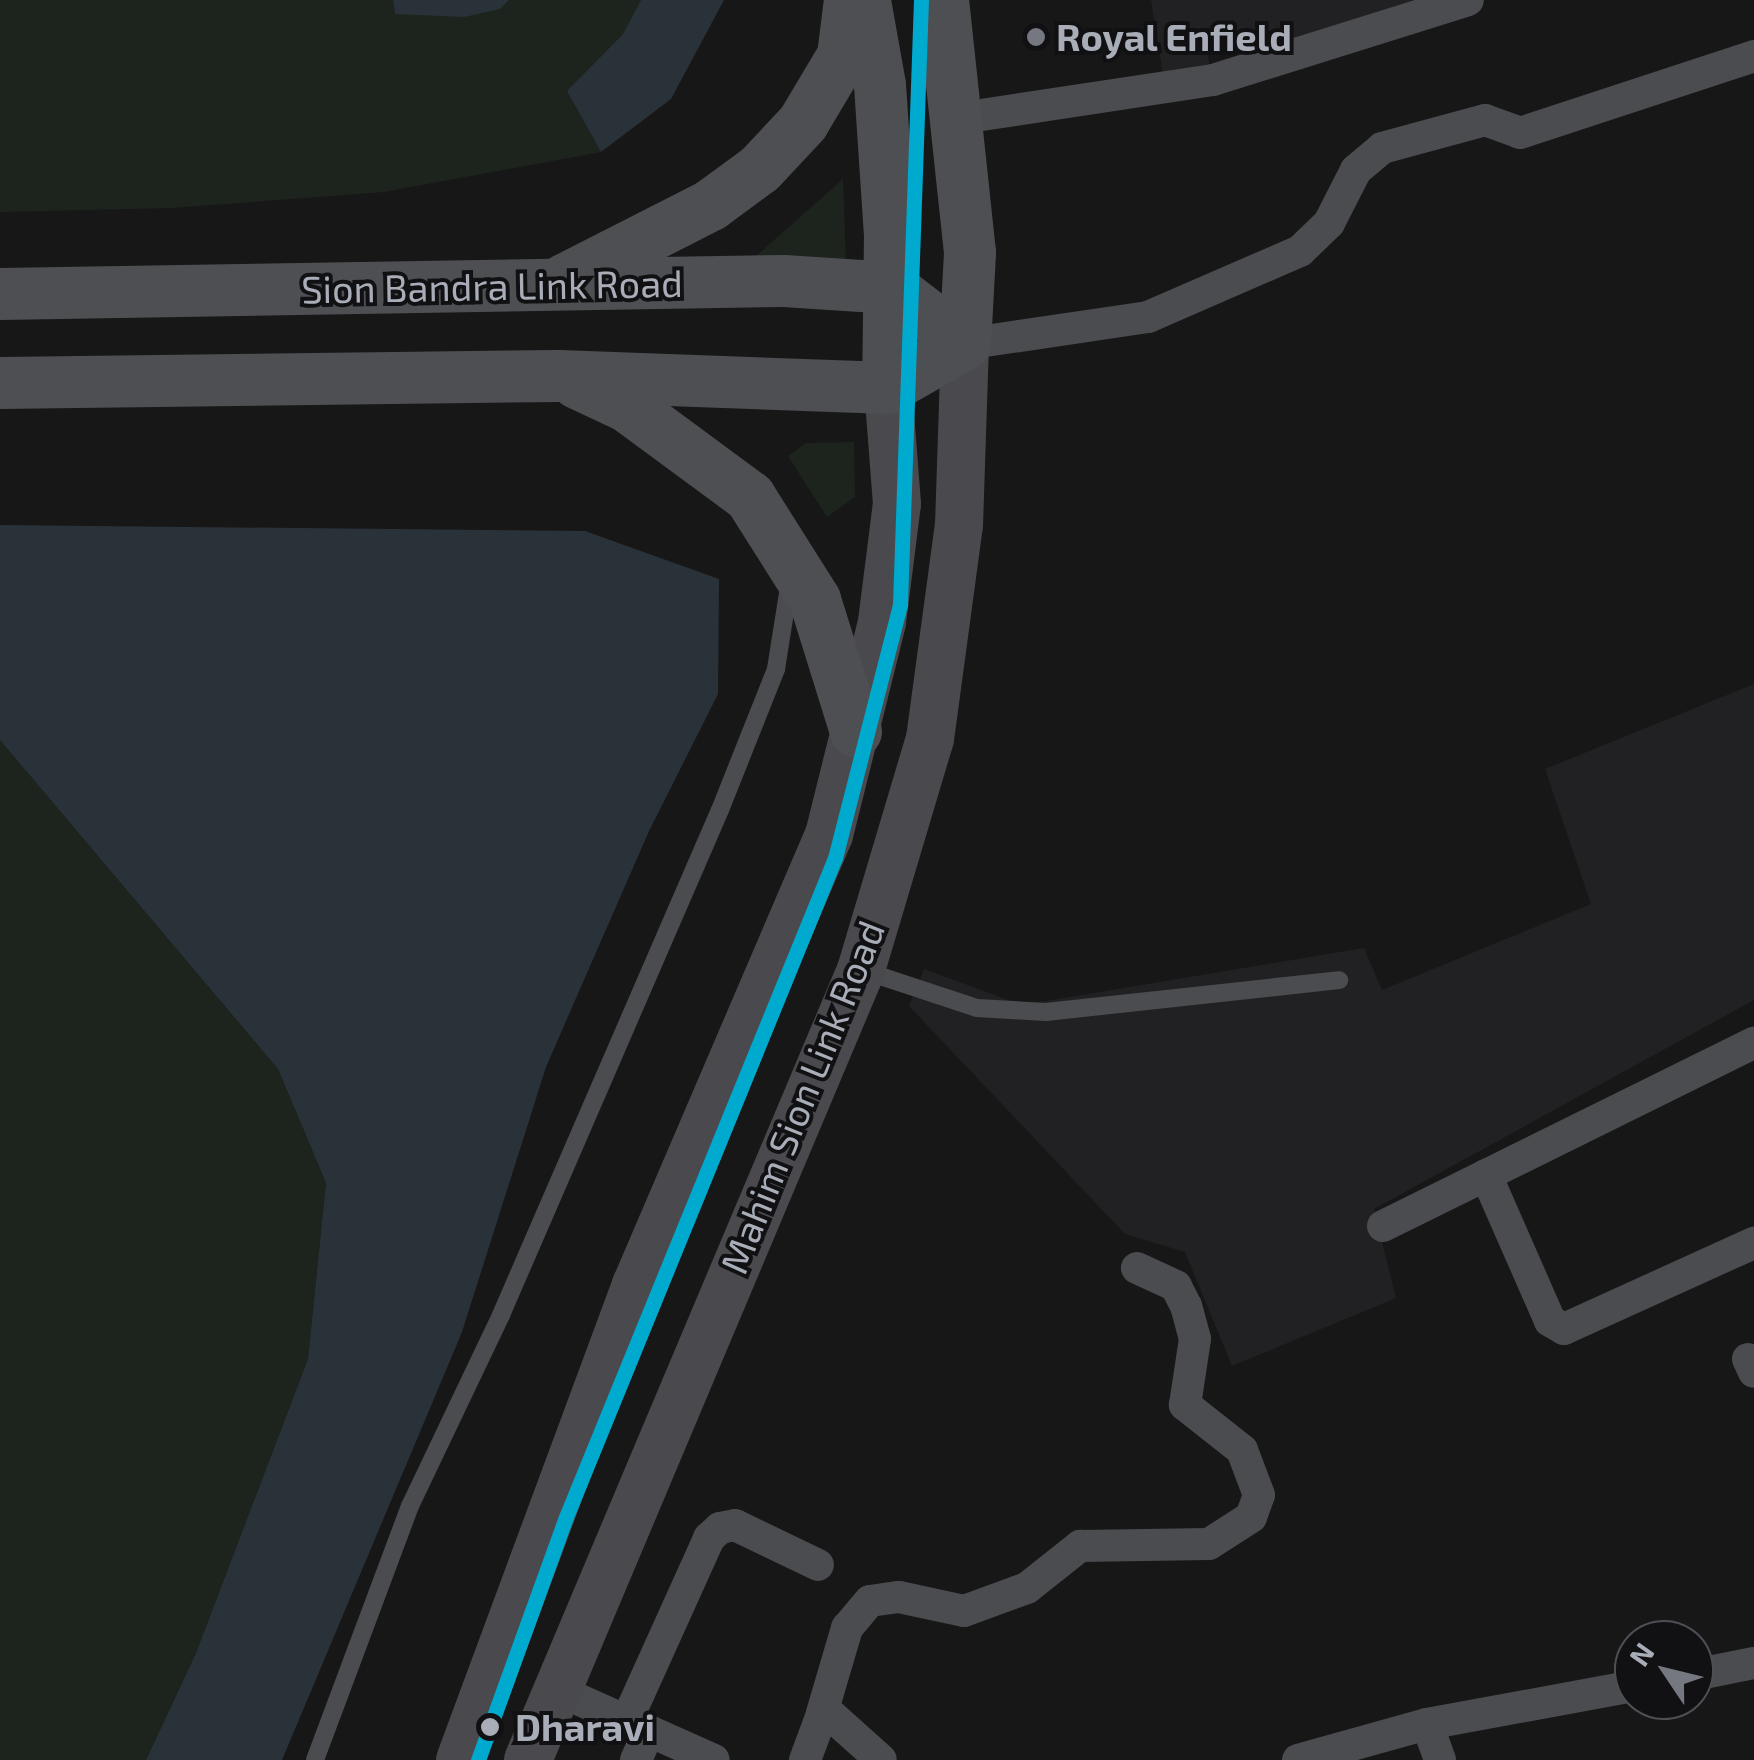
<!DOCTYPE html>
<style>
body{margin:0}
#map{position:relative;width:1754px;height:1760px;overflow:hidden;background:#171717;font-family:"Exo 2",sans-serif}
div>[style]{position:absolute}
.built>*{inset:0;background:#212123}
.green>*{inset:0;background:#1d241e}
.water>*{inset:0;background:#2a3239}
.lane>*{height:18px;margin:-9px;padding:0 9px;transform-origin:9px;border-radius:9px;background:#4b4c50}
.street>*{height:32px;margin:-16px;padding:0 16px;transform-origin:16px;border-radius:16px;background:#4b4c50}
.secondary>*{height:48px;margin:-24px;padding:0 24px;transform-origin:24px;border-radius:24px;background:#4a4a4e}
.primary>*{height:52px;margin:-26px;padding:0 26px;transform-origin:26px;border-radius:26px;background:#4d4f52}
.metro-1>*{height:15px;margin:-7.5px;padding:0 7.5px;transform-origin:7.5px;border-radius:7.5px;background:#00a9ce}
.dots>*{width:28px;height:28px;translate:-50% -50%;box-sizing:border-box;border:5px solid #111113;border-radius:50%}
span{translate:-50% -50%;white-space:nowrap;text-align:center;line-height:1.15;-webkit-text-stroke:8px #111113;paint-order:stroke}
.poi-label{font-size:38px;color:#a8adb8;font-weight:700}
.left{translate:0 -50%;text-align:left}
.street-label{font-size:38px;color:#a8adb8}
.stop-label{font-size:38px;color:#a8adb8;font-weight:700}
.north{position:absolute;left:1614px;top:1620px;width:100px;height:100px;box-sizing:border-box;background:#111113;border:2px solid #4d4f55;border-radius:50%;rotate:305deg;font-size:28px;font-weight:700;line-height:40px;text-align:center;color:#a8adb8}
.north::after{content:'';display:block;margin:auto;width:35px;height:45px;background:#757880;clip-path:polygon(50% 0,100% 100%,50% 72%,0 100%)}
</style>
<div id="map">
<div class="built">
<div style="clip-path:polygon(1151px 0,1441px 0,1294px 45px,1283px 28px,1206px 44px,1211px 75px,1164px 81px)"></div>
<div style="clip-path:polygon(1754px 684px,1754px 1000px,1374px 1209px,1396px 1298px,1232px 1366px,1185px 1252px,1125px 1234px,909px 1006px,924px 969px,1022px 1005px,1364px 948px,1382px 990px,1591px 904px,1545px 769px)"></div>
</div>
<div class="green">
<div style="clip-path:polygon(0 0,393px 0,395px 14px,500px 9px,509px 0,641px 0,623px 34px,567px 91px,601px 152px,384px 192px,172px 208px,0 212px)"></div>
<div style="clip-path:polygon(843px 179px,846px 266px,756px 256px)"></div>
<div style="clip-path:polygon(854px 442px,855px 497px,827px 517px,788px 456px,806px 443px)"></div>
<div style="clip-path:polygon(0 740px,278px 1069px,326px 1183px,308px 1359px,196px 1653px,146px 1760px,0 1760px)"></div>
</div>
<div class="water">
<div style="clip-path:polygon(393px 0,509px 0,500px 9px,464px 17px,395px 14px)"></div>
<div style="clip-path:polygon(641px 0,724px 0,671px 99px,601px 152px,567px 91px,623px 34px)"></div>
<div style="clip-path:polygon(0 525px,585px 531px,719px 579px,718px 694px,649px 831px,546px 1067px,462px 1332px,282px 1760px,146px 1760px,196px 1653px,308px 1359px,326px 1183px,278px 1069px,0 740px)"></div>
</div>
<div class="lane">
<div style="left:862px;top:970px;width:121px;rotate:18.3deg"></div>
<div style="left:977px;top:1008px;width:69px;rotate:3.3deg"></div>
<div style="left:1046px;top:1012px;width:295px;rotate:-6.2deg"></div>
<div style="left:315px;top:1760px;width:271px;rotate:-69.5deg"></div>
<div style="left:410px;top:1506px;width:212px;rotate:-64.5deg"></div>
<div style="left:501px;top:1315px;width:550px;rotate:-66.56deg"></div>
<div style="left:720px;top:810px;width:152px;rotate:-68.3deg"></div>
<div style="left:776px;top:669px;width:89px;rotate:-81deg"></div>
</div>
<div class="street">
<div style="left:955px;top:119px;width:261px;rotate:-8.6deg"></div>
<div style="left:1213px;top:80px;width:267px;rotate:-17.4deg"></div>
<div style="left:965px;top:344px;width:185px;rotate:-8.4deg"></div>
<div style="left:1148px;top:317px;width:166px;rotate:-23.5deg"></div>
<div style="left:1300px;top:251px;width:40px;rotate:-44deg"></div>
<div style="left:1329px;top:223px;width:59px;rotate:-63deg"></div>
<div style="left:1356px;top:170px;width:34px;rotate:-40deg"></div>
<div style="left:1382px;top:148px;width:107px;rotate:-15.2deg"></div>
<div style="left:1485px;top:120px;width:37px;rotate:20deg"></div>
<div style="left:1520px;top:133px;width:246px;rotate:-18.2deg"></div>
<div style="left:1486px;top:1175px;width:159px;rotate:66.3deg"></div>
<div style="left:1550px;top:1321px;width:16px;rotate:30deg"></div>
<div style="left:1564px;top:1329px;width:209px;rotate:-24.4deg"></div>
<div style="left:1383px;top:1226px;width:414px;rotate:-26.3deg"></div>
<div style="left:1748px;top:1359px;width:14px;rotate:65deg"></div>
<div style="left:1694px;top:1675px;width:61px;rotate:-11.3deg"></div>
<div style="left:553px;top:1688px;width:176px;rotate:24.1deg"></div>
<div style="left:822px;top:1713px;width:89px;rotate:-73.6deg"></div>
<div style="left:847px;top:1628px;width:35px;rotate:-50deg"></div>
<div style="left:870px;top:1601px;width:29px;rotate:-8deg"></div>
<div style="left:899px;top:1597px;width:66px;rotate:12.2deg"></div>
<div style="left:964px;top:1611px;width:67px;rotate:-20.1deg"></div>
<div style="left:1027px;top:1588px;width:68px;rotate:-38.4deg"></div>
<div style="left:1080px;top:1546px;width:129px;rotate:-0.9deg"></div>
<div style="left:1209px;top:1544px;width:50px;rotate:-32.7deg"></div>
<div style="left:1251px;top:1517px;width:23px;rotate:-70deg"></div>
<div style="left:1259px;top:1495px;width:48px;rotate:-110.7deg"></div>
<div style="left:1242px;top:1450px;width:73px;rotate:-141.7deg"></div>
<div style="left:1185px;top:1405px;width:67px;rotate:-81.4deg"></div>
<div style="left:1195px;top:1339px;width:34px;rotate:-105deg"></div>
<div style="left:1186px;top:1306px;width:22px;rotate:-117deg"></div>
<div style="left:1176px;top:1286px;width:43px;rotate:-155.2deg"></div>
<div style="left:627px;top:1720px;width:200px;rotate:-65.7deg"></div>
<div style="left:709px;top:1538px;width:15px;rotate:-42deg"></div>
<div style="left:720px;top:1528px;width:15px;rotate:-11deg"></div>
<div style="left:735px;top:1525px;width:92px;rotate:25.7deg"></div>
<div style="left:1427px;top:1724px;width:38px;rotate:70deg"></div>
<div style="left:636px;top:1760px;width:32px;rotate:-66deg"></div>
<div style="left:805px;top:1760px;width:54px;rotate:-69.6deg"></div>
<div style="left:824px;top:1709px;width:76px;rotate:41.8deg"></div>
<div style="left:1298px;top:1760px;width:134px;rotate:-15.6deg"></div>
<div style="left:1427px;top:1724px;width:210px;rotate:-10.4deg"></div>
</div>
<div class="secondary">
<div style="left:460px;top:1760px;width:507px;rotate:-69.67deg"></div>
<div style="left:636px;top:1285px;width:490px;rotate:-66.8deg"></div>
<div style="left:829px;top:835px;width:219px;rotate:-76deg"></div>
<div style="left:882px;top:622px;width:119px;rotate:-82.8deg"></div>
<div style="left:897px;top:504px;width:116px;rotate:-94.4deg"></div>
<div style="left:528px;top:1760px;width:857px;rotate:-67.14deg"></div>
<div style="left:861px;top:970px;width:241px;rotate:-73.4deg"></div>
<div style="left:930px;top:739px;width:216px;rotate:-82.3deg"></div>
<div style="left:959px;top:525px;width:181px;rotate:-88.1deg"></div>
</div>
<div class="primary">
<div style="left:943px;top:0;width:254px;rotate:83.9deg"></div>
<div style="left:970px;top:253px;width:91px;rotate:93.1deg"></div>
<div style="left:865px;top:1px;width:85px;rotate:79.9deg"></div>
<div style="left:880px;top:85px;width:149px;rotate:86.2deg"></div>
<div style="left:890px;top:234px;width:154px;rotate:90.7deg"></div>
<div style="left:564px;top:280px;width:165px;rotate:-27deg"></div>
<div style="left:711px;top:205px;width:61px;rotate:-36.3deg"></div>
<div style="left:760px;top:169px;width:63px;rotate:-46.9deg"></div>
<div style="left:803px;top:123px;width:78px;rotate:-59.2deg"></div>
<div style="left:843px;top:56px;width:56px;rotate:-82.9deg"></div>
<div style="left:0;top:294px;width:784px;rotate:-0.95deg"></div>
<div style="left:784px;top:281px;width:108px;rotate:3.7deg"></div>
<div style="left:892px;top:288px;width:92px;rotate:37.5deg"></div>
<div style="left:0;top:383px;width:559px;rotate:-0.72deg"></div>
<div style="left:559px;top:376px;width:329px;rotate:2.1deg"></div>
<div style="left:888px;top:388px;width:89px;rotate:-29.7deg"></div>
<div style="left:577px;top:383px;width:56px;rotate:25.2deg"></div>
<div style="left:628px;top:407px;width:152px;rotate:36.4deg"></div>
<div style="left:750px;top:497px;width:122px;rotate:57.7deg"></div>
<div style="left:815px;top:600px;width:138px;rotate:72.7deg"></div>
</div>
<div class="metro-1">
<div style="left:478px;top:1760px;width:258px;rotate:-70.1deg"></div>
<div style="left:566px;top:1517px;width:712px;rotate:-67.8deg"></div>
<div style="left:835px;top:858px;width:262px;rotate:-75.6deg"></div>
<div style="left:900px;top:604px;width:604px;rotate:-88.01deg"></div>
</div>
<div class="dots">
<div style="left:1036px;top:37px;background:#757880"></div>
<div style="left:490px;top:1727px;background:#a8adb8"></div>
</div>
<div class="poi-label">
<span class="left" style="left:1056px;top:37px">Royal Enfield</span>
</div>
<div class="street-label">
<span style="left:492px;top:286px;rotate:-1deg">Sion Bandra Link Road</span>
<span style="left:802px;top:1097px;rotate:-68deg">Mahim Sion Link Road</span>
</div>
<div class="stop-label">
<span class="left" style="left:515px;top:1727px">Dharavi</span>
</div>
<div class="north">N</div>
</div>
